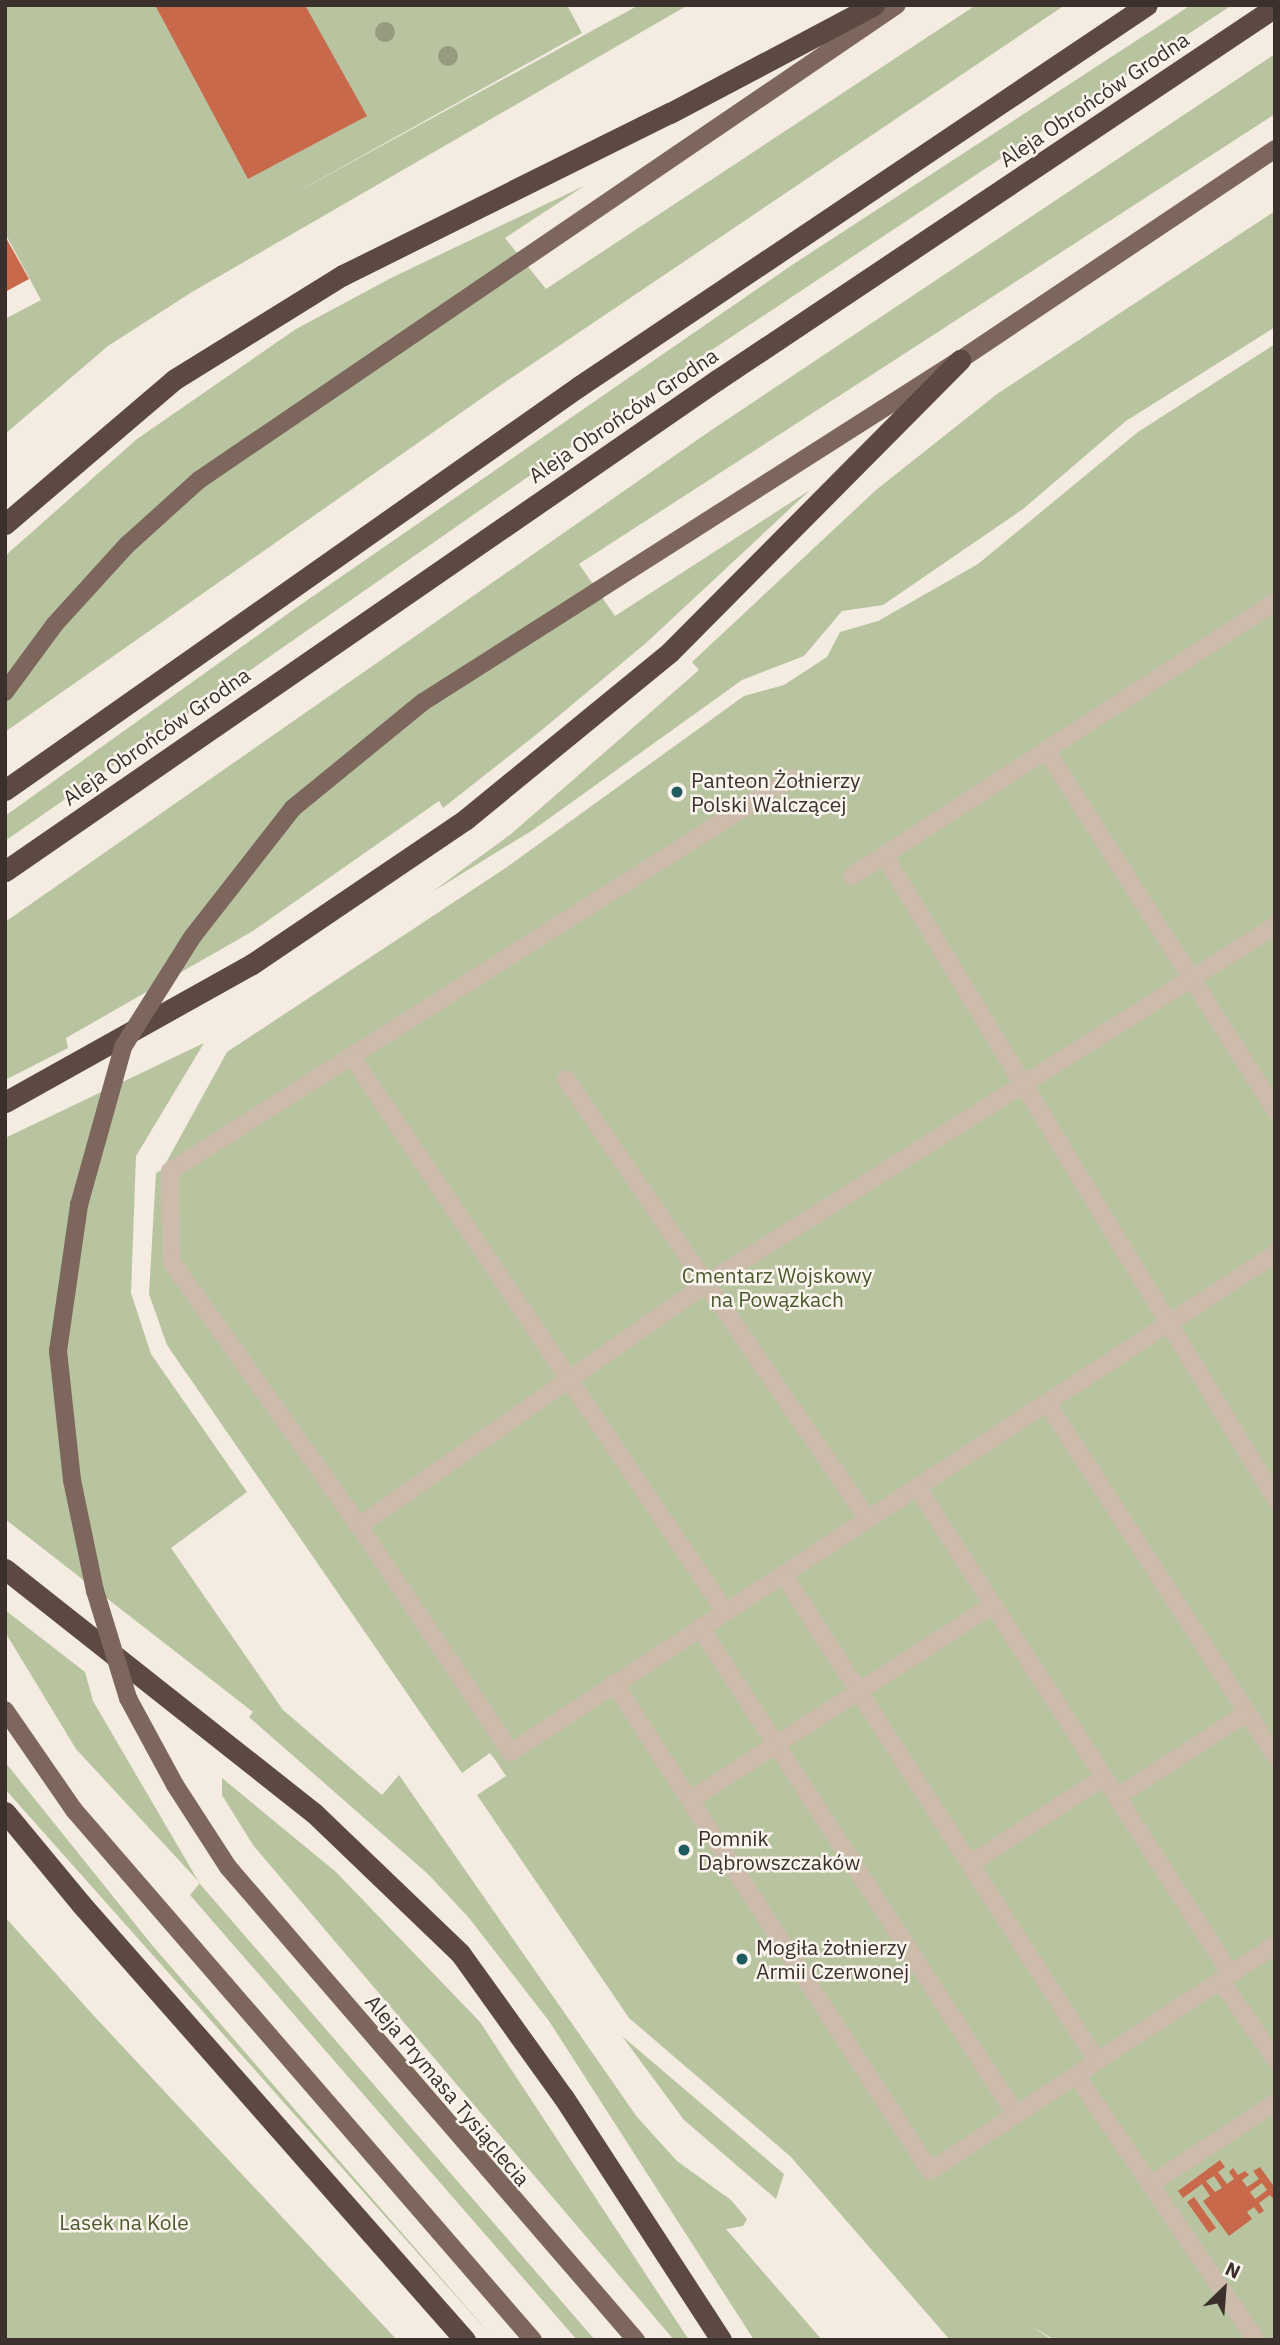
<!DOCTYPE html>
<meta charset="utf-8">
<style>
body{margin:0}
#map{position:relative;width:1280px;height:2345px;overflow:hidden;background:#f4ebe1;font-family:"IBM Plex Sans",sans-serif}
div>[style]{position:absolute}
.green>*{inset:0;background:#b8c4a0}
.building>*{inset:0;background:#c8694b}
.pedestrian>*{height:18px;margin:-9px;padding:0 9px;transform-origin:9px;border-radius:9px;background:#cdbbac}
.primary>*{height:18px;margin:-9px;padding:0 9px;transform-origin:9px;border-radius:9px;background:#7d675c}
.motorway>*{height:21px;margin:-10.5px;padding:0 10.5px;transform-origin:10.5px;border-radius:10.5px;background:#5c4a42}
.primary-bridge>*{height:18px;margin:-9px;padding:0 9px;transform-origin:9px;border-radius:9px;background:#7d675c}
.trees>*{width:20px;height:20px;margin:-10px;border-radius:50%;background:#969b7f}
.dots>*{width:19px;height:19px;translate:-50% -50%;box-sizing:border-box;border:4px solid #fbf5ee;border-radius:50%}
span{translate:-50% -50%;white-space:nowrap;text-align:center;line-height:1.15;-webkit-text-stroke:5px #fbf5ee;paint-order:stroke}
.street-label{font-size:21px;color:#3b302b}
.poi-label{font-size:21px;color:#3b302b}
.left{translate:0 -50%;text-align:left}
.park-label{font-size:21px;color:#4a5a2e}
.frame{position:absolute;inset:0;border:7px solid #3b302b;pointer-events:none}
.north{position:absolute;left:1189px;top:2254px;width:70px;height:70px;-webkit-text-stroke:5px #fbf5ee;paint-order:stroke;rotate:25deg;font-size:19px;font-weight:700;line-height:28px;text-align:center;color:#3b302b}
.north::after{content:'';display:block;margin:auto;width:24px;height:32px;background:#3b302b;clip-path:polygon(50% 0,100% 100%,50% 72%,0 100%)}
</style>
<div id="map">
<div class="green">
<div style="clip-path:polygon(5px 5px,567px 5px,582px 33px,288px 197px,639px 5px,688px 5px,192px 292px,108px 346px,5px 434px,5px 319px,41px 300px,5px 233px)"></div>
<div style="clip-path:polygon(976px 5px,1065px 5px,492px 391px,5px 732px,5px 556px,137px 439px,296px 329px,393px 277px,584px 186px,505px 238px,546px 289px)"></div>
<div style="clip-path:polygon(1191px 5px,1232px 5px,677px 373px,5px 841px,5px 816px,293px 610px,792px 265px)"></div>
<div style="clip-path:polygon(1275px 54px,1275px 114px,579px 564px,615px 616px,810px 490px,646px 643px,537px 734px,443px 808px,439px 801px,253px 931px,66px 1038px,68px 1048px,5px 1080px,5px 922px,710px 431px)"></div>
<div style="clip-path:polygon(1275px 211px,1275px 327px,1126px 421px,1023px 509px,883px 605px,842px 611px,804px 656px,742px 680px,533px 830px,432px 892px,511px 834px,699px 670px,692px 662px,876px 490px,997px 394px)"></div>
<div style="clip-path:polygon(1275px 344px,1275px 2340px,1055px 2340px,1034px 2328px,1052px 2340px,950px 2340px,791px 2157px,629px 2018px,477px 1795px,506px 1776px,496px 1761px,490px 1753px,462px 1773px,167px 1345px,149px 1294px,156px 1173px,162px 1170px,227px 1052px,507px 867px,744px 696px,784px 685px,827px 657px,840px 632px,878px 621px,978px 564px,1138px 432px)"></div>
<div style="clip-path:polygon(204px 1043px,136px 1156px,131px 1293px,151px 1354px,247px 1492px,171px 1548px,283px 1710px,382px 1795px,399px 1775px,637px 2117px,677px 2161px,731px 2200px,747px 2219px,743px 2226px,726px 2229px,822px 2340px,754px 2340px,549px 2021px,469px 1918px,428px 1874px,249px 1717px,253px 1712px,5px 1519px,5px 1138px)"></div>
<div style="clip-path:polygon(5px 1610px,85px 1672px,93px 1701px,200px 1884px,595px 2340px,577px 2340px,190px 1895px,200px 1883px,76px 1749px,5px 1632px)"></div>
<div style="clip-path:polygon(5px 1762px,152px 1945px,495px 2340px,5px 1789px)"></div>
<div style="clip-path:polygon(222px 1778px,336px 1872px,480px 2022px,689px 2340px,674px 2340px,253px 1845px,222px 1795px)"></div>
<div style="clip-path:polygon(5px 1917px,94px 2016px,397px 2340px,5px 2340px)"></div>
<div style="clip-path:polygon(622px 2036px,784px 2174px,776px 2199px,684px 2120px)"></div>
</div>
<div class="building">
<div style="clip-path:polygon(155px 5px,305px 5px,367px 116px,248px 179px)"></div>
<div style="clip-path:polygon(5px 236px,29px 279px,5px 292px)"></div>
<div style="clip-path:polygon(evenodd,1220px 2160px,1225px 2167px,1218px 2172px,1227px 2184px,1234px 2179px,1229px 2172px,1233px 2168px,1238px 2175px,1245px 2171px,1249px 2175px,1242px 2180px,1247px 2187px,1259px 2179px,1253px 2171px,1260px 2167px,1275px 2188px,1275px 2201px,1270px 2195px,1259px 2203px,1264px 2211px,1259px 2214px,1254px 2207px,1247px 2212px,1252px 2219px,1229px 2236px,1203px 2201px,1210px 2196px,1202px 2184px,1183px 2198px,1178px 2191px,1220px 2160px,1214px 2176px,1222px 2188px,1215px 2192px,1206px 2181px,1214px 2176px,1220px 2160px,1262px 2183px,1267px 2190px,1255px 2199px,1250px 2192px,1262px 2183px)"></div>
<div style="clip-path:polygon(1194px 2197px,1216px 2228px,1209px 2233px,1187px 2202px)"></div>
</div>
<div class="pedestrian">
<div style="left:1046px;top:750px;width:427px;rotate:57.5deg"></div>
<div style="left:791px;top:778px;width:735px;rotate:147.67deg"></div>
<div style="left:170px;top:1171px;width:90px;rotate:89.4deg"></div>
<div style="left:171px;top:1261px;width:325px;rotate:54.6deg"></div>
<div style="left:359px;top:1526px;width:272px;rotate:56.1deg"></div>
<div style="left:511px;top:1752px;width:912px;rotate:-33.1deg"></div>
<div style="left:884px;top:855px;width:753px;rotate:58.7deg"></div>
<div style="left:852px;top:876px;width:504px;rotate:-32.93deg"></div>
<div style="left:352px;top:1057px;width:668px;rotate:56.05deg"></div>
<div style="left:566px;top:1079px;width:534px;rotate:55.54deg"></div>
<div style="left:1047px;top:1403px;width:420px;rotate:57.1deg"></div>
<div style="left:917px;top:1487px;width:579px;rotate:57.19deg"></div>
<div style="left:359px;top:1526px;width:424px;rotate:-34.9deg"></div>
<div style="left:707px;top:1283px;width:671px;rotate:-32.15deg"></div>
<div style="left:783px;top:1574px;width:579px;rotate:57.19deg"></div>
<div style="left:1097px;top:2061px;width:25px;rotate:146deg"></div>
<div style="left:1076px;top:2075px;width:320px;rotate:55.8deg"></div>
<div style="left:700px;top:1627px;width:581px;rotate:57.08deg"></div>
<div style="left:614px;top:1683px;width:581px;rotate:57.08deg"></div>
<div style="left:930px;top:2171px;width:175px;rotate:-33.3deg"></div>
<div style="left:1117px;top:1797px;width:155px;rotate:-32.9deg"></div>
<div style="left:690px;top:1800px;width:360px;rotate:-32.8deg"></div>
<div style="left:970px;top:1864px;width:160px;rotate:-33deg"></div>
<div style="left:1221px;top:1981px;width:95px;rotate:55.3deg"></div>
<div style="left:1097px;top:2061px;width:212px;rotate:-33.1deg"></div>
<div style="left:1151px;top:2184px;width:148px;rotate:-33.2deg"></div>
</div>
<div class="primary">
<div style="left:597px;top:591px;width:430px;rotate:-32.5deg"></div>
<div style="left:960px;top:360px;width:379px;rotate:-33.8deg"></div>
<div style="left:5px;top:692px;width:84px;rotate:-53.7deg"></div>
<div style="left:55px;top:624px;width:107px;rotate:-47.7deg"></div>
<div style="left:127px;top:545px;width:97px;rotate:-42.1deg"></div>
<div style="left:199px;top:480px;width:844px;rotate:-34.24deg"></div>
<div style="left:5px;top:1710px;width:121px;rotate:55.4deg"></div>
<div style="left:74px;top:1810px;width:701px;rotate:49.11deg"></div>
<div style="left:228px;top:1867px;width:625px;rotate:49.22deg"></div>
</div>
<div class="motorway">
<div style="left:5px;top:524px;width:223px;rotate:-40.5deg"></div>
<div style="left:175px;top:379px;width:198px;rotate:-31.8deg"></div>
<div style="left:343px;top:275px;width:365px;rotate:-26.4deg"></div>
<div style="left:670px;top:113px;width:231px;rotate:-27.9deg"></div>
<div style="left:5px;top:790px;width:701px;rotate:-35.12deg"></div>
<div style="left:578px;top:387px;width:685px;rotate:-33.88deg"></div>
<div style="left:5px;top:871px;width:865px;rotate:-34.59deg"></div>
<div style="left:717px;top:380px;width:671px;rotate:-33.76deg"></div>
<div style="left:5px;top:1102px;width:283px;rotate:-29.2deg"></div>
<div style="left:252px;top:964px;width:258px;rotate:-34.1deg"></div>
<div style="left:466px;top:819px;width:264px;rotate:-39.3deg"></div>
<div style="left:670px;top:652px;width:412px;rotate:-45.2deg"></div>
<div style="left:5px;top:1569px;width:394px;rotate:38.3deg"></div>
<div style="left:314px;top:1813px;width:202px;rotate:43.8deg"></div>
<div style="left:460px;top:1953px;width:178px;rotate:54.4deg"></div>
<div style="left:564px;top:2098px;width:288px;rotate:57deg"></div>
<div style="left:5px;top:1812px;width:119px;rotate:50.4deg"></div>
<div style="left:81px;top:1904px;width:581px;rotate:48.63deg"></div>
</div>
<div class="primary-bridge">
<div style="left:228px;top:1867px;width:98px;rotate:-122.9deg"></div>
<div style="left:175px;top:1785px;width:99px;rotate:-118.4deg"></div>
<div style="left:128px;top:1698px;width:112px;rotate:-107.1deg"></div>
<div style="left:95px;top:1591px;width:113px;rotate:-101.7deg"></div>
<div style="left:72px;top:1480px;width:130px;rotate:-96.2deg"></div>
<div style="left:58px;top:1351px;width:148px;rotate:-81.8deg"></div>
<div style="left:79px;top:1205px;width:164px;rotate:-74.4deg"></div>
<div style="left:123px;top:1047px;width:131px;rotate:-57.8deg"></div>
<div style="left:193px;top:936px;width:162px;rotate:-52deg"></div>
<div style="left:293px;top:808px;width:168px;rotate:-39.2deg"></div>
<div style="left:423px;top:702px;width:206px;rotate:-32.5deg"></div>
</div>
<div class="trees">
<div style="left:385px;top:32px"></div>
<div style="left:448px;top:56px"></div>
</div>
<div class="dots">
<div style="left:677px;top:792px;background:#1f5a5e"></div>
<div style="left:684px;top:1850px;background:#1f5a5e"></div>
<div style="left:742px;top:1959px;background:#1f5a5e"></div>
</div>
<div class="street-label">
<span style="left:1094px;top:99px;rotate:-34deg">Aleja Obrońców Grodna</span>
<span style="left:623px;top:415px;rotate:-34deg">Aleja Obrońców Grodna</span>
<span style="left:156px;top:736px;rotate:-35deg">Aleja Obrońców Grodna</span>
<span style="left:448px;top:2090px;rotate:50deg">Aleja Prymasa Tysiąclecia</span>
</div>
<div class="poi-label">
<span class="left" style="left:691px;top:792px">Panteon Żołnierzy<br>Polski Walczącej</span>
<span class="left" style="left:698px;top:1850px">Pomnik<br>Dąbrowszczaków</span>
<span class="left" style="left:756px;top:1959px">Mogiła żołnierzy<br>Armii Czerwonej</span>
</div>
<div class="park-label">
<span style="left:777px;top:1287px">Cmentarz Wojskowy<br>na Powązkach</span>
<span style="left:124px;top:2222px">Lasek na Kole</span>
</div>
<div class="frame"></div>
<div class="north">N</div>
</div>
